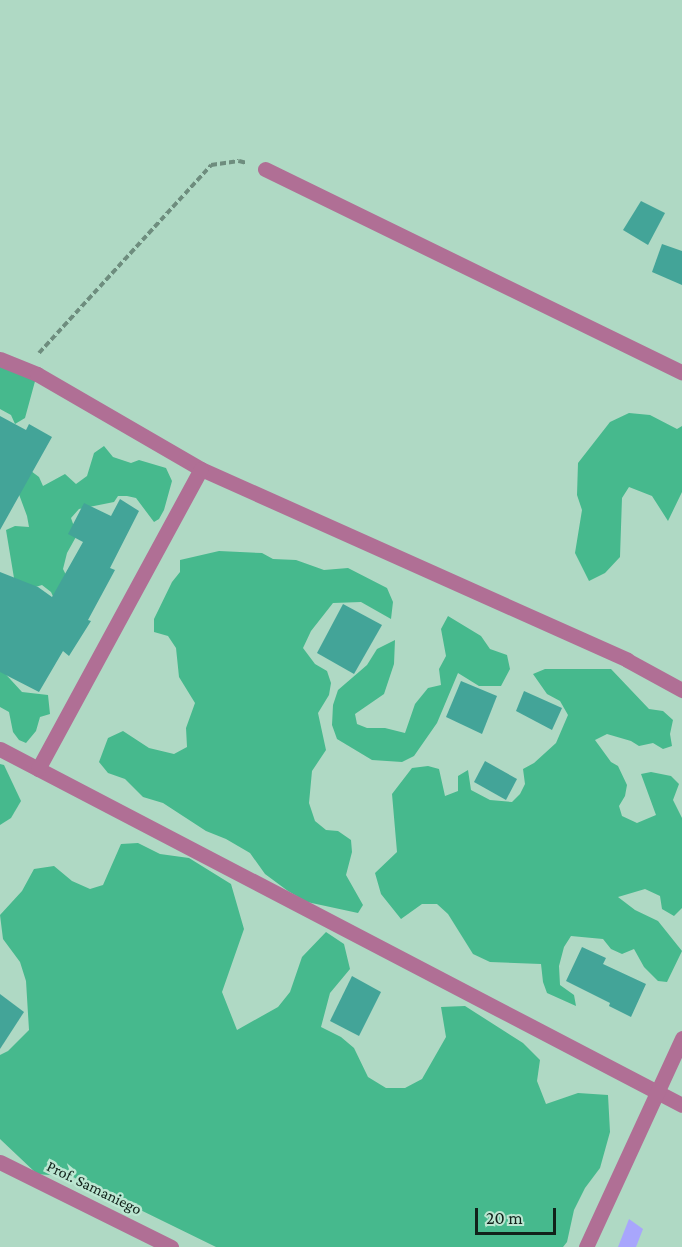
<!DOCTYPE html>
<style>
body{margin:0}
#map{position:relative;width:682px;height:1247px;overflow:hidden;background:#afd9c4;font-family:"Crimson Pro",serif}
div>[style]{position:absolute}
.forest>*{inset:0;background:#46b98d}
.water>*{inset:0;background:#a8a6fc}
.building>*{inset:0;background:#43a498}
.path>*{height:4px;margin-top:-2px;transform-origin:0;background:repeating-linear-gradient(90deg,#6e8d7e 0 6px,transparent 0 9px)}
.minor>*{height:15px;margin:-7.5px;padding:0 7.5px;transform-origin:7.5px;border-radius:7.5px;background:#b06f95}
span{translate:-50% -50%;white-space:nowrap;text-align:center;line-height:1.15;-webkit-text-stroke:5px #bbe6d1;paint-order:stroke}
.street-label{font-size:16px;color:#11211a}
.scale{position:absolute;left:475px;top:1208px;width:81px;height:27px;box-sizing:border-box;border:3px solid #11211a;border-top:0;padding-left:8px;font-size:18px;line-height:21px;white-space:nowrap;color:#11211a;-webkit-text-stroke:4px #bbe6d1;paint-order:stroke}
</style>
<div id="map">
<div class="forest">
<div style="clip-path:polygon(0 359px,37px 374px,25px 418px,15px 424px,11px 415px,0 409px)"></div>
<div style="clip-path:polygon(629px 413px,650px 415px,677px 429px,682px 426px,682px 492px,668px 521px,652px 496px,629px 487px,622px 498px,620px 557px,605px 573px,589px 581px,575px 553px,582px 510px,577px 495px,578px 463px,610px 422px)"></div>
<div style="clip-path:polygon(104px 446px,113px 457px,131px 463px,139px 460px,166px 468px,172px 481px,164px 510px,159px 519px,154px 522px,136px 498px,127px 496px,118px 496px,114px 502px,79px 509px,71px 518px,77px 535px,67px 553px,63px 569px,67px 577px,56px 603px,51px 592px,42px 585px,0 598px,15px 584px,6px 530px,15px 526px,29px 527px,27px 516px,17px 489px,27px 468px,39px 477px,43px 486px,65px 474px,76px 484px,87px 476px,94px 453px)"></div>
<div style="clip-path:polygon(219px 551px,262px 553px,273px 559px,296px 560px,324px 570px,348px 568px,387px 588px,393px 602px,391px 619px,361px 602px,333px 603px,311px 631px,303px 648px,315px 664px,327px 671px,331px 683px,329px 695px,318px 713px,326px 750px,312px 771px,309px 803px,315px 821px,326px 830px,338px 831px,351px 840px,352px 852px,346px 875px,363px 905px,358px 913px,307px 902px,288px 891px,265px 874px,250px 853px,226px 839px,206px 831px,163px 803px,143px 797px,125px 779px,108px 773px,99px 762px,108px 738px,123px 731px,149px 748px,174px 754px,187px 747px,186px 728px,195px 703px,179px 677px,176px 648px,168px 636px,154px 632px,154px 619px,172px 582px,180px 572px,180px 560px)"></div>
<div style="clip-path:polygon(448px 616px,481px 636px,490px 649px,507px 655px,510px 669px,501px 686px,479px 686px,458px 673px,437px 723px,414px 756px,402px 762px,372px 760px,337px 739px,332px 725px,333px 705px,338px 690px,367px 665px,377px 649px,395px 640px,394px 664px,384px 694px,355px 714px,357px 724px,367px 728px,385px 728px,405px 733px,415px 704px,428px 688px,441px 685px,439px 669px,446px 656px,441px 629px)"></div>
<div style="clip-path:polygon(0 668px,22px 692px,48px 695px,50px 714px,40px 717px,36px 731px,26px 743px,19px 740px,13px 732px,9px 712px,0 707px)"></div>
<div style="clip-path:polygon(545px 669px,611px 669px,649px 709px,663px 711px,673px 720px,670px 734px,672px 746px,663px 749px,653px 743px,639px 746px,631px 741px,607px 734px,595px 740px,611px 762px,618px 766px,627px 785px,625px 796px,619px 806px,622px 816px,637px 823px,656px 815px,641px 774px,651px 772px,671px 776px,679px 784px,673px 800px,682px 818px,682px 908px,674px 916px,662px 909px,660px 896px,645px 889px,618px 897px,635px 910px,658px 921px,682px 951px,667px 982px,658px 981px,644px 967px,634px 949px,622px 954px,611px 949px,603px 939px,571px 936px,564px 947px,559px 966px,560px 985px,574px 995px,576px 1006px,547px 993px,543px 982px,541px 964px,490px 962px,473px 954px,448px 914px,437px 904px,422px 904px,401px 919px,381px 894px,375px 873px,397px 852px,392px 794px,412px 768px,428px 766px,439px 769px,445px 796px,458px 791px,458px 776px,468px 770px,471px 790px,490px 800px,512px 802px,520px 794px,525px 784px,523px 769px,534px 763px,556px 743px,568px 715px,560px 701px,547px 694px,533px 674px)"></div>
<div style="clip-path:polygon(0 764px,4px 765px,21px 801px,11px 818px,0 825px)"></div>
<div style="clip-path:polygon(138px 843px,160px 854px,189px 858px,231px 884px,244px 929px,222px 992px,237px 1030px,278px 1007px,290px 992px,302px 957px,326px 932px,344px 944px,350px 969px,330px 993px,321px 1027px,341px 1037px,354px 1048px,368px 1077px,386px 1088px,405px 1088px,422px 1079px,446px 1037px,441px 1007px,465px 1006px,523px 1043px,540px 1060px,537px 1081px,546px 1104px,578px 1093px,608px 1095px,610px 1132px,600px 1168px,585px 1188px,574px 1210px,567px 1242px,563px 1247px,216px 1247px,73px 1177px,37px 1174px,0 1139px,0 1055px,8px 1051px,29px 1030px,26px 981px,20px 962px,3px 939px,0 915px,22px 891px,34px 869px,54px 866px,72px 881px,90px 889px,103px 885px,121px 844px)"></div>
</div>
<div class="water">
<div style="clip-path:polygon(629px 1219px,643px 1229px,636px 1247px,618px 1247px)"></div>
</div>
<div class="building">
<div style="clip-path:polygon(641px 201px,665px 213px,648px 245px,623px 230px)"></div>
<div style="clip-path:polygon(662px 244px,682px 251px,682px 285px,652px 272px)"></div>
<div style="clip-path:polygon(0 416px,26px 430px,29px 424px,52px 437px,0 530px)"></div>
<div style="clip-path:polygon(120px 499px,139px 511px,110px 568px,115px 570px,88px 620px,91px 621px,69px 656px,63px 651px,39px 692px,0 672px,0 572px,38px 587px,52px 597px,83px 542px,68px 534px,84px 503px,111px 516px)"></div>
<div style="clip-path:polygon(343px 604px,382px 625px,354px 674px,317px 653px)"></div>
<div style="clip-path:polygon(461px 681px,497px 696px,482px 734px,446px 717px)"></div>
<div style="clip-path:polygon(524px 691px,562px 708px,552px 730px,516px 711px)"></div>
<div style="clip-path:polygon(485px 761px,517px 779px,506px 800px,474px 782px)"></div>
<div style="clip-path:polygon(582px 947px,606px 958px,603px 964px,646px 984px,631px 1017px,609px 1006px,610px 1003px,566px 981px)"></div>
<div style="clip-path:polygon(352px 976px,381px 992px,359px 1036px,330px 1021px)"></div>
<div style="clip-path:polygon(0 994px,24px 1012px,0 1049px)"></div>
</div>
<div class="path">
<div style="left:39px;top:353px;width:255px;rotate:-47.5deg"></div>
<div style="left:211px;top:165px;width:28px;rotate:-8deg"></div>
<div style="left:239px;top:161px;width:8px;rotate:14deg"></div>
</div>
<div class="minor">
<div style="left:265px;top:169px;width:464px;rotate:26deg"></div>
<div style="left:0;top:359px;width:40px;rotate:22deg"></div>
<div style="left:37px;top:374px;width:190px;rotate:30.1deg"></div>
<div style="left:201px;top:469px;width:467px;rotate:24.1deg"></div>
<div style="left:627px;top:660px;width:63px;rotate:28.6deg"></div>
<div style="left:0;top:749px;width:769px;rotate:27.56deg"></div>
<div style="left:38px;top:769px;width:341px;rotate:-61.5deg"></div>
<div style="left:0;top:1162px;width:191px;rotate:26.4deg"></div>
<div style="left:586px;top:1247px;width:230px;rotate:-65.3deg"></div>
</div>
<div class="street-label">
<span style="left:94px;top:1188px;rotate:26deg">Prof. Samaniego</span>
</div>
<div class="scale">20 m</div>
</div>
